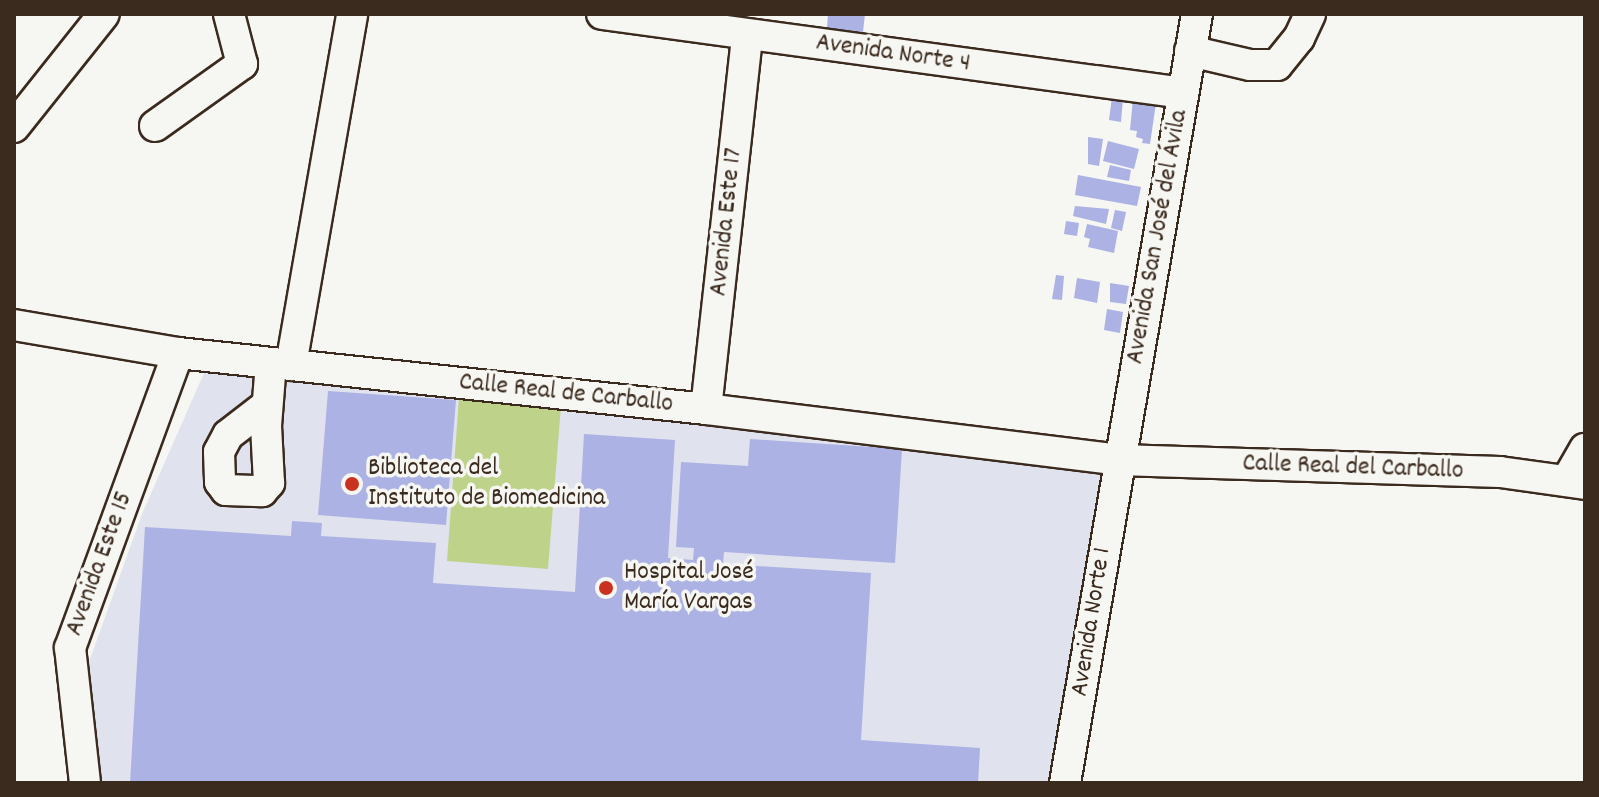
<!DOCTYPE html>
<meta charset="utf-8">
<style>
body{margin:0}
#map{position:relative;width:1599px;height:797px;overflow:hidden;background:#f6f6f2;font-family:Dekko,sans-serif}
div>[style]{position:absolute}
.built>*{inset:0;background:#e0e2ee}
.green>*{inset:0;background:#bed389}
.building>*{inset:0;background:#acb2e3}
.roads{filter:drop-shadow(2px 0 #3b2a1e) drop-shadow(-2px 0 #3b2a1e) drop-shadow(0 2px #3b2a1e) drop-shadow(0 -2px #3b2a1e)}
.minor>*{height:30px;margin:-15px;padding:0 15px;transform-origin:15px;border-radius:15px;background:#f6f6f2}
.dots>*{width:22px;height:22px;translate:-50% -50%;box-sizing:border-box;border:4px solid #f6f6f2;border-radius:50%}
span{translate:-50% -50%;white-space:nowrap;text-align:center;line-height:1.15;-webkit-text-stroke:7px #f6f6f2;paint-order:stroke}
.street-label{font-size:26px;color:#3b2a1e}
.poi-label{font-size:26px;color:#3b2a1e}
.left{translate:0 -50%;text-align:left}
.frame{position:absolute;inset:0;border:16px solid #3b2a1e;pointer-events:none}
</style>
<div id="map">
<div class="built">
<div style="clip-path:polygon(208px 364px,1105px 468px,1072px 783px,100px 783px,89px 662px,142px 514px)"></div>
</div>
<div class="green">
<div style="clip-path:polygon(459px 398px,561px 406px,548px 569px,447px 561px)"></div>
</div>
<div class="building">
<div style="clip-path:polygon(828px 14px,865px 14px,863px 32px,827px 28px)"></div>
<div style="clip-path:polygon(1112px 97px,1123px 98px,1121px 122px,1109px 120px)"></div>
<div style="clip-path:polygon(1133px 99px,1156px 103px,1150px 144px,1142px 143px,1143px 139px,1136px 137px,1137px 131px,1130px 130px)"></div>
<div style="clip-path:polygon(1088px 137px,1103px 139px,1099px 166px,1088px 164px)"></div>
<div style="clip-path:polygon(1108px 141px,1139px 149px,1134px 169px,1103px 161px)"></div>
<div style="clip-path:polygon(1110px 165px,1131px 170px,1129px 181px,1107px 177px)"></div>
<div style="clip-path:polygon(1078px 175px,1141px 187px,1137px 206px,1075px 195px)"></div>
<div style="clip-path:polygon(1075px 206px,1109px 209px,1106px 224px,1073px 216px)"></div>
<div style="clip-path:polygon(1115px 210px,1126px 212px,1122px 231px,1111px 228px)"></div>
<div style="clip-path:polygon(1066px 221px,1079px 223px,1077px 236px,1064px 234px)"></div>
<div style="clip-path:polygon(1087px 224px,1118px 231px,1114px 253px,1088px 247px,1090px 239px,1084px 237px)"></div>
<div style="clip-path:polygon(1056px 275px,1064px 276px,1062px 300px,1052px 299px)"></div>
<div style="clip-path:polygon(1077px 278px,1100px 282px,1097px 303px,1074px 298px)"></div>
<div style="clip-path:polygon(1110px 283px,1129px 286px,1126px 304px,1110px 302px)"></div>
<div style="clip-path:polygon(1107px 309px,1123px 312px,1120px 333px,1104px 330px)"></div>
<div style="clip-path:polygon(328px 391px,456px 400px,446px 525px,318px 515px)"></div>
<div style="clip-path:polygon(584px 434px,675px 440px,668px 558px,693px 560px,694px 548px,676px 547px,681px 462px,748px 466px,750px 439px,902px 449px,895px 563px,724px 552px,723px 564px,871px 573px,861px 740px,980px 748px,978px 783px,130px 783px,145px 527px,291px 536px,292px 521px,322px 523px,321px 536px,436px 543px,433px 583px,575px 592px)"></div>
</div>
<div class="roads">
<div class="minor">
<div style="left:602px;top:14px;width:586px;rotate:7.74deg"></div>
<div style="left:1190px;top:51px;width:62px;rotate:13.1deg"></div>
<div style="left:1250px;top:65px;width:27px"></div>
<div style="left:1277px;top:65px;width:35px;rotate:-51deg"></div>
<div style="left:1299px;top:38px;width:26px;rotate:-65deg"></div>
<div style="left:155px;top:126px;width:107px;rotate:-35.5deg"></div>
<div style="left:242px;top:64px;width:52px;rotate:-104.6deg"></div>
<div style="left:14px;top:127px;width:144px;rotate:-51.5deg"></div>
<div style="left:14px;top:325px;width:166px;rotate:9.7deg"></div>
<div style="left:178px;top:353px;width:531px;rotate:6.05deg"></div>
<div style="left:706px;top:409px;width:416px;rotate:7deg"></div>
<div style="left:1119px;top:460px;width:381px;rotate:1.8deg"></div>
<div style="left:1500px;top:472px;width:86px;rotate:8deg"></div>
<div style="left:291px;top:365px;width:356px;rotate:-80.1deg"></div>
<div style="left:267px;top:405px;width:49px;rotate:142.4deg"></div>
<div style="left:228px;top:435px;width:19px;rotate:118deg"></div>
<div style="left:219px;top:452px;width:30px;rotate:88deg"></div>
<div style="left:220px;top:482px;width:10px;rotate:53deg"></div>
<div style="left:226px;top:490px;width:36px;rotate:2deg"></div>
<div style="left:262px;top:491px;width:11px;rotate:-49deg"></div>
<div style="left:269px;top:483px;width:57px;rotate:-93deg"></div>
<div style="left:266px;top:426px;width:63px;rotate:-85.5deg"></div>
<div style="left:706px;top:409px;width:376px;rotate:-83.7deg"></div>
<div style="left:1567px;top:480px;width:36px;rotate:-60deg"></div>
<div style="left:85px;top:783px;width:136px;rotate:-96.3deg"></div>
<div style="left:70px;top:648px;width:314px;rotate:-69.9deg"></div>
<div style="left:1065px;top:783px;width:780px;rotate:-80.26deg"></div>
</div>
</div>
<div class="dots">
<div style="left:352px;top:484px;background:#c8321e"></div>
<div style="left:606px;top:588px;background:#c8321e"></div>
</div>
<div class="street-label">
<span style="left:893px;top:54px;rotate:8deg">Avenida Norte 4</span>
<span style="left:727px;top:222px;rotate:-84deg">Avenida Este 17</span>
<span style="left:1158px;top:237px;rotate:-80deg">Avenida San José del Ávila</span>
<span style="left:566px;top:394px;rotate:6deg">Calle Real de Carballo</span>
<span style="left:1353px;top:468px;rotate:2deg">Calle Real del Carballo</span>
<span style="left:100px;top:564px;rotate:-70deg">Avenida Este 15</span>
<span style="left:1092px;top:622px;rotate:-81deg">Avenida Norte 1</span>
</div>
<div class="poi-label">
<span class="left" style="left:368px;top:484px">Biblioteca del<br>Instituto de Biomedicina</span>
<span class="left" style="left:624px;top:588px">Hospital José<br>María Vargas</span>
</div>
<div class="frame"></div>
</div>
